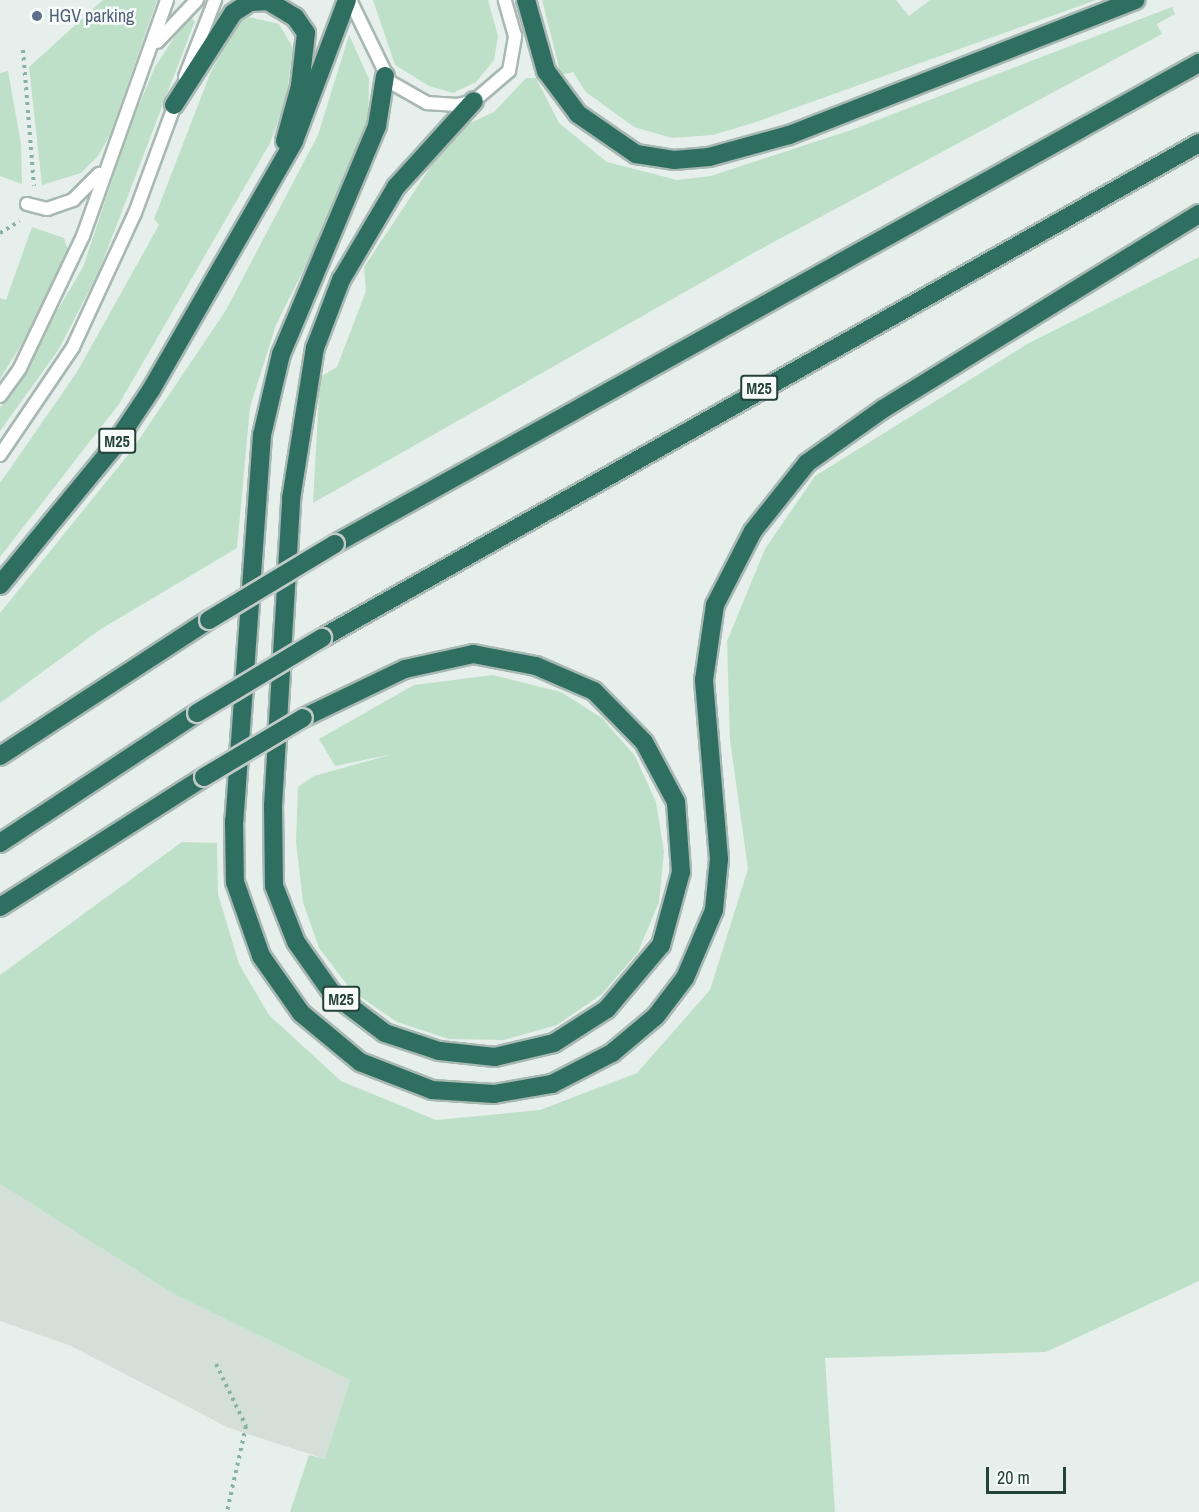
<!DOCTYPE html>
<style>
body{margin:0}
#map{position:relative;width:1199px;height:1512px;overflow:hidden;background:#e6efeb;font-family:"Archivo Narrow",sans-serif}
div>[style]{position:absolute}
.built>*{inset:0;background:#d4dfda}
.green>*{inset:0;background:#bfe0c8}
.path>*{height:4px;margin-top:-2px;transform-origin:0;background:repeating-linear-gradient(90deg,#86b3a5 0 3px,transparent 0 7.5px)}
.roads{filter:drop-shadow(2px 0 #a8b8b2) drop-shadow(-2px 0 #a8b8b2) drop-shadow(0 2px #a8b8b2) drop-shadow(0 -2px #a8b8b2)}
.lane>*{height:12px;margin:-6px;padding:0 6px;transform-origin:6px;border-radius:6px;background:#fff}
.highway>*{height:18px;margin:-9px;padding:0 9px;transform-origin:9px;border-radius:9px;background:#2f6f62}
.bridges{filter:drop-shadow(2px 0 #c2cac8) drop-shadow(-2px 0 #c2cac8) drop-shadow(0 2px #c2cac8) drop-shadow(0 -2px #c2cac8)}
.highway-bridge>*{height:18px;margin:-9px;padding:0 9px;transform-origin:9px;border-radius:9px;background:#2f6f62}
.dots>*{width:16px;height:16px;translate:-50% -50%;box-sizing:border-box;border:3px solid #f7fbf9;border-radius:50%}
span{translate:-50% -50%;white-space:nowrap;text-align:center;line-height:1.15;-webkit-text-stroke:5px #f7fbf9;paint-order:stroke}
.shield-label span{padding:2px 4px;background:#f7fbf9;border:2px solid;border-radius:4px;-webkit-text-stroke-width:0}
.shield-label{font-size:16px;color:#24423a;font-weight:700}
.service-label{font-size:18px;color:#4e5e75}
.left{translate:0 -50%;text-align:left}
.scale{position:absolute;left:986px;top:1467px;width:80px;height:27px;box-sizing:border-box;border:3px solid #24423a;border-top:0;padding-left:8px;font-size:18px;line-height:21px;white-space:nowrap;color:#24423a;-webkit-text-stroke:4px #f7fbf9;paint-order:stroke}
</style>
<div id="map">
<div class="built">
<div style="clip-path:polygon(0 1184px,172px 1293px,350px 1380px,325px 1459px,229px 1428px,71px 1346px,0 1321px)"></div>
</div>
<div class="green">
<div style="clip-path:polygon(103px 0,157px 0,110px 135px,98px 156px,81px 173px,42px 185px,29px 67px)"></div>
<div style="clip-path:polygon(373px 0,488px 0,498px 36px,494px 60px,476px 82px,453px 93px,429px 86px,395px 65px)"></div>
<div style="clip-path:polygon(542px 0,896px 0,909px 16px,930px 0,1096px 0,756px 122px,713px 135px,672px 138px,634px 127px,586px 92px,573px 72px,561px 75px)"></div>
<div style="clip-path:polygon(1172px 7px,1175px 14px,1157px 24px,1162px 34px,757px 251px,313px 503px,320px 377px,337px 367px,366px 291px,364px 267px,445px 145px,468px 124px,494px 112px,526px 78px,536px 78px,559px 123px,607px 162px,677px 180px,711px 176px,854px 129px)"></div>
<div style="clip-path:polygon(188px 16px,195px 21px,99px 271px,59px 349px,0 431px,0 408px,83px 267px,131px 124px,155px 67px)"></div>
<div style="clip-path:polygon(249px 17px,279px 24px,293px 48px,286px 100px,270px 143px,119px 404px,0 557px,0 483px,77px 372px,159px 225px,154px 219px,210px 74px,236px 25px)"></div>
<div style="clip-path:polygon(349px 35px,369px 79px,368px 140px,276px 325px,250px 407px,237px 548px,101px 629px,0 703px,0 613px,132px 450px,226px 310px,318px 135px)"></div>
<div style="clip-path:polygon(8px 71px,21px 144px,22px 184px,0 176px,0 73px)"></div>
<div style="clip-path:polygon(32px 227px,64px 238px,68px 250px,41px 313px,0 379px,0 298px,6px 300px)"></div>
<div style="clip-path:polygon(1199px 257px,1199px 1281px,1046px 1352px,825px 1358px,835px 1512px,290px 1512px,309px 1455px,325px 1459px,350px 1380px,172px 1293px,0 1184px,0 975px,182px 842px,217px 843px,218px 894px,239px 964px,269px 1015px,341px 1081px,436px 1120px,540px 1110px,637px 1073px,710px 990px,748px 869px,730px 740px,727px 641px,765px 549px,815px 476px,1029px 343px)"></div>
<div style="clip-path:polygon(493px 675px,561px 692px,602px 718px,635px 756px,656px 802px,664px 852px,659px 902px,638px 952px,602px 994px,557px 1025px,504px 1040px,449px 1039px,397px 1022px,352px 991px,319px 948px,303px 902px,296px 842px,298px 787px,314px 776px,393px 754px,335px 766px,319px 739px,414px 685px)"></div>
</div>
<div class="path">
<div style="left:23px;top:50px;width:136px;rotate:85.4deg"></div>
<div style="left:0;top:233px;width:23px;rotate:-31deg"></div>
<div style="left:216px;top:1364px;width:69px;rotate:64.2deg"></div>
<div style="left:246px;top:1426px;width:88px;rotate:102.5deg"></div>
</div>
<div class="roads">
<div class="lane">
<div style="left:350px;top:0;width:91px;rotate:64deg"></div>
<div style="left:390px;top:82px;width:43px;rotate:29.6deg"></div>
<div style="left:427px;top:103px;width:30px;rotate:4deg"></div>
<div style="left:457px;top:105px;width:17px;rotate:-13deg"></div>
<div style="left:474px;top:101px;width:46px;rotate:-40.6deg"></div>
<div style="left:509px;top:71px;width:36px;rotate:-80deg"></div>
<div style="left:515px;top:36px;width:37px;rotate:-106deg"></div>
<div style="left:157px;top:42px;width:58px;rotate:-46.4deg"></div>
<div style="left:185px;top:77px;width:83px;rotate:-68.7deg"></div>
<div style="left:27px;top:204px;width:21px;rotate:14deg"></div>
<div style="left:47px;top:209px;width:28px;rotate:-19deg"></div>
<div style="left:73px;top:200px;width:37px;rotate:-45deg"></div>
<div style="left:0;top:396px;width:34px;rotate:-54deg"></div>
<div style="left:20px;top:368px;width:146px;rotate:-64.5deg"></div>
<div style="left:83px;top:236px;width:251px;rotate:-70.4deg"></div>
<div style="left:0;top:455px;width:130px;rotate:-55.9deg"></div>
<div style="left:73px;top:347px;width:148px;rotate:-65.2deg"></div>
<div style="left:135px;top:213px;width:121px;rotate:-69.8deg"></div>
</div>
<div class="highway">
<div style="left:526px;top:0;width:74px;rotate:74.3deg"></div>
<div style="left:546px;top:71px;width:54px;rotate:53.3deg"></div>
<div style="left:578px;top:114px;width:70px;rotate:34.6deg"></div>
<div style="left:636px;top:154px;width:38px;rotate:9deg"></div>
<div style="left:674px;top:160px;width:35px;rotate:-5deg"></div>
<div style="left:709px;top:157px;width:83px;rotate:-15.4deg"></div>
<div style="left:789px;top:135px;width:372px;rotate:-21.3deg"></div>
<div style="left:385px;top:76px;width:51px;rotate:99.1deg"></div>
<div style="left:377px;top:126px;width:247px;rotate:112.8deg"></div>
<div style="left:281px;top:354px;width:83px;rotate:103.2deg"></div>
<div style="left:262px;top:435px;width:387px;rotate:94.1deg"></div>
<div style="left:234px;top:821px;width:61px;rotate:89.1deg"></div>
<div style="left:235px;top:882px;width:78px;rotate:70.6deg"></div>
<div style="left:261px;top:956px;width:70px;rotate:54.9deg"></div>
<div style="left:301px;top:1013px;width:77px;rotate:39.7deg"></div>
<div style="left:360px;top:1062px;width:77px;rotate:21.3deg"></div>
<div style="left:432px;top:1090px;width:62px;rotate:3.7deg"></div>
<div style="left:494px;top:1094px;width:59px;rotate:-9.8deg"></div>
<div style="left:552px;top:1084px;width:68px;rotate:-27.3deg"></div>
<div style="left:612px;top:1053px;width:57px;rotate:-40.1deg"></div>
<div style="left:656px;top:1016px;width:48px;rotate:-52.7deg"></div>
<div style="left:685px;top:978px;width:74px;rotate:-66.9deg"></div>
<div style="left:714px;top:910px;width:51px;rotate:-84.4deg"></div>
<div style="left:719px;top:859px;width:180px;rotate:-94.8deg"></div>
<div style="left:704px;top:680px;width:76px;rotate:-81.7deg"></div>
<div style="left:715px;top:605px;width:83px;rotate:-62.8deg"></div>
<div style="left:753px;top:531px;width:87px;rotate:-51.5deg"></div>
<div style="left:807px;top:463px;width:93px;rotate:-35.4deg"></div>
<div style="left:883px;top:409px;width:371px;rotate:-31.7deg"></div>
<div style="left:174px;top:105px;width:109px;rotate:-57.3deg"></div>
<div style="left:233px;top:13px;width:20px;rotate:-33deg"></div>
<div style="left:250px;top:2px;width:18px;rotate:-3deg"></div>
<div style="left:268px;top:1px;width:31px;rotate:31deg"></div>
<div style="left:295px;top:17px;width:19px;rotate:55deg"></div>
<div style="left:306px;top:33px;width:53px;rotate:96.5deg"></div>
<div style="left:300px;top:86px;width:57px;rotate:105.3deg"></div>
<div style="left:335px;top:544px;width:989px;rotate:-29.11deg"></div>
<div style="left:0;top:585px;width:175px;rotate:-50.6deg"></div>
<div style="left:111px;top:450px;width:72px;rotate:-56.3deg"></div>
<div style="left:151px;top:390px;width:287px;rotate:-60.1deg"></div>
<div style="left:294px;top:141px;width:151px;rotate:-69.4deg"></div>
<div style="left:322px;top:638px;width:1007px;rotate:-29.44deg"></div>
<div style="left:303px;top:718px;width:113px;rotate:-25.7deg"></div>
<div style="left:405px;top:669px;width:70px;rotate:-12.4deg"></div>
<div style="left:473px;top:654px;width:64px;rotate:10.8deg"></div>
<div style="left:536px;top:666px;width:63px;rotate:23.3deg"></div>
<div style="left:594px;top:691px;width:71px;rotate:45.6deg"></div>
<div style="left:644px;top:742px;width:68px;rotate:61.9deg"></div>
<div style="left:676px;top:802px;width:70px;rotate:85.9deg"></div>
<div style="left:681px;top:872px;width:76px;rotate:105.3deg"></div>
<div style="left:661px;top:945px;width:84px;rotate:130.2deg"></div>
<div style="left:607px;top:1009px;width:63px;rotate:147.3deg"></div>
<div style="left:554px;top:1043px;width:61px;rotate:166.7deg"></div>
<div style="left:495px;top:1057px;width:56px;rotate:-173.9deg"></div>
<div style="left:439px;top:1051px;width:57px;rotate:-161.6deg"></div>
<div style="left:385px;top:1033px;width:66px;rotate:-143deg"></div>
<div style="left:332px;top:993px;width:62px;rotate:-125.2deg"></div>
<div style="left:296px;top:942px;width:60px;rotate:-111.4deg"></div>
<div style="left:274px;top:886px;width:80px;rotate:-90.7deg"></div>
<div style="left:273px;top:806px;width:308px;rotate:-86.6deg"></div>
<div style="left:291px;top:499px;width:153px;rotate:-81deg"></div>
<div style="left:315px;top:348px;width:73px;rotate:-69.1deg"></div>
<div style="left:341px;top:280px;width:108px;rotate:-59.4deg"></div>
<div style="left:396px;top:187px;width:116px;rotate:-47.8deg"></div>
<div style="left:0;top:756px;width:249px;rotate:-33.1deg"></div>
<div style="left:0;top:843px;width:236px;rotate:-33.4deg"></div>
<div style="left:0;top:907px;width:242px;rotate:-32.5deg"></div>
</div>
</div>
<div class="bridges">
<div class="highway-bridge">
<div style="left:209px;top:620px;width:147px;rotate:-31.1deg"></div>
<div style="left:197px;top:713px;width:146px;rotate:-31deg"></div>
<div style="left:204px;top:777px;width:115px;rotate:-30.8deg"></div>
</div>
</div>
<div class="dots">
<div style="left:37px;top:16px;background:#5c6f8a"></div>
</div>
<div class="shield-label">
<span style="left:759px;top:388px">M25</span>
<span style="left:117px;top:441px">M25</span>
<span style="left:341px;top:999px">M25</span>
</div>
<div class="service-label">
<span class="left" style="left:49px;top:16px">HGV parking</span>
</div>
<div class="scale">20 m</div>
</div>
